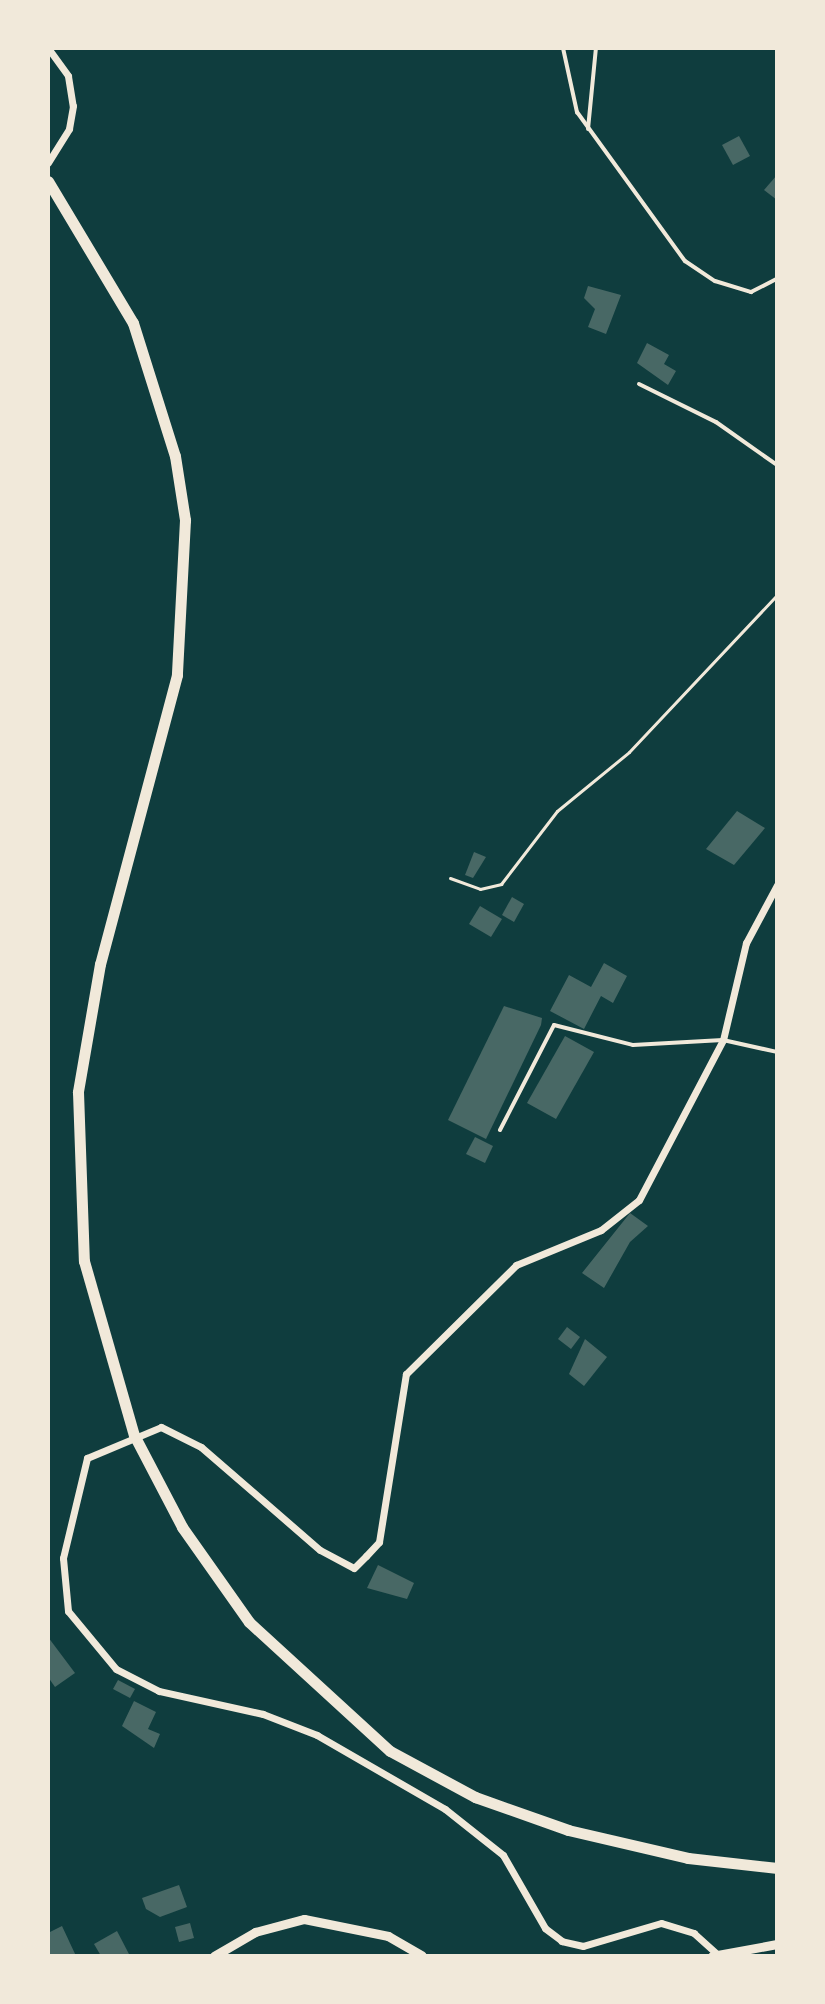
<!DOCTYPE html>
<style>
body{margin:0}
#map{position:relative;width:825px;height:2004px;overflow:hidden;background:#0f3d3e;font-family:"PT Sans Narrow",sans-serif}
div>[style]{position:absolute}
.building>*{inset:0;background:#486865}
.path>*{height:3px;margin:-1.5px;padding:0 1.5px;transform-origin:1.5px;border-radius:1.5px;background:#f1e9da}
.service>*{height:4px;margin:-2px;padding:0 2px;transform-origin:2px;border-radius:2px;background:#f1e9da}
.minor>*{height:7px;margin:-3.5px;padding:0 3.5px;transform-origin:3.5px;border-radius:3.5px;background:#f1e9da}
.tertiary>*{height:9px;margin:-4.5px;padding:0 4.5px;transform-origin:4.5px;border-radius:4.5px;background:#f1e9da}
.primary>*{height:11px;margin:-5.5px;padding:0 5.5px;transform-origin:5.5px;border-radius:5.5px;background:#f1e9da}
span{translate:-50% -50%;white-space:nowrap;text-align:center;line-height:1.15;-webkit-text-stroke:6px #f1e9da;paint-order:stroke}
.frame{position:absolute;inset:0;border:50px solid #f1e9da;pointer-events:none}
</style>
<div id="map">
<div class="building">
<div style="clip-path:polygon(739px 136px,750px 156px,733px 165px,722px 145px)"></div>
<div style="clip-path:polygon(777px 175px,777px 200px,764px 190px)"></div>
<div style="clip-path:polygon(588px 286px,621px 295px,606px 334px,588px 327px,595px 309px,584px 298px)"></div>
<div style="clip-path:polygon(647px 343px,669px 355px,664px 364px,676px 371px,668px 385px,637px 363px)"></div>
<div style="clip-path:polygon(737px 811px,765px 828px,734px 865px,706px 849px)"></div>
<div style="clip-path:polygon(474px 852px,486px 857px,473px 878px,465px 875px)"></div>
<div style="clip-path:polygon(512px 897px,524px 904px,514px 922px,502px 915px)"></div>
<div style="clip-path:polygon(480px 906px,502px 919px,491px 937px,469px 924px)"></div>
<div style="clip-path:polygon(604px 963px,627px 976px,613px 1003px,601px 996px,584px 1029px,550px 1011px,569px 975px,591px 987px)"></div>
<div style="clip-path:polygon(504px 1006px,542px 1018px,541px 1025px,486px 1139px,448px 1120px)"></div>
<div style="clip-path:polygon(565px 1036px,594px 1052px,556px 1119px,527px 1103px)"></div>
<div style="clip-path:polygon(475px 1137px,493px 1146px,485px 1163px,466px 1154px)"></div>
<div style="clip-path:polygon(630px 1213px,648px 1226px,630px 1242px,604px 1288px,582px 1273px)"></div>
<div style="clip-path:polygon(567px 1327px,580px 1337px,571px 1349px,558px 1339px)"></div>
<div style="clip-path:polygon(585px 1339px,607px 1357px,584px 1386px,569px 1374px)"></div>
<div style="clip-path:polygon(378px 1565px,414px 1583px,407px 1599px,367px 1588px)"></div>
<div style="clip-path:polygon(48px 1637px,75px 1673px,55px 1687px,48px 1677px)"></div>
<div style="clip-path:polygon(118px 1680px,135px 1689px,130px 1698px,113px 1689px)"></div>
<div style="clip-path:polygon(134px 1701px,156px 1712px,148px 1729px,160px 1734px,154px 1748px,122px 1726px)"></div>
<div style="clip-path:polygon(179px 1885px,187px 1907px,160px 1917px,146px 1909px,142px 1898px)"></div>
<div style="clip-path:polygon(190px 1923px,194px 1938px,179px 1942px,175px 1927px)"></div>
<div style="clip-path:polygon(62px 1926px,76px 1956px,48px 1956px,48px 1933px)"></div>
<div style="clip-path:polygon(117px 1931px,130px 1956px,101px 1956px,94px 1944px)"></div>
</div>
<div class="path">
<div style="left:450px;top:878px;width:32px;rotate:20deg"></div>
<div style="left:480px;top:889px;width:22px;rotate:-13deg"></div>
<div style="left:501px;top:884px;width:92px;rotate:-52.5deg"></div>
<div style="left:557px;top:811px;width:93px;rotate:-39.3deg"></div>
<div style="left:629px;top:752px;width:216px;rotate:-46.7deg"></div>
</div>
<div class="service">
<div style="left:563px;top:48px;width:66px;rotate:77.7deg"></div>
<div style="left:577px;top:112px;width:184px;rotate:54.1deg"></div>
<div style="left:685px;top:261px;width:36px;rotate:34deg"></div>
<div style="left:715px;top:281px;width:38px;rotate:17deg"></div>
<div style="left:751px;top:292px;width:29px;rotate:-27deg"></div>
<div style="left:588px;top:129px;width:81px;rotate:-84.4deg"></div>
<div style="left:639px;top:384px;width:86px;rotate:26.3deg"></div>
<div style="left:716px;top:422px;width:75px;rotate:35.2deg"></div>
<div style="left:500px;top:1130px;width:118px;rotate:-62.8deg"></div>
<div style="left:554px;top:1025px;width:81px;rotate:14.2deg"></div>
<div style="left:633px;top:1045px;width:90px;rotate:-3.2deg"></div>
<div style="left:723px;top:1040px;width:55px;rotate:12.5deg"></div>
</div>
<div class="minor">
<div style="left:48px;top:48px;width:34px;rotate:54deg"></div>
<div style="left:68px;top:76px;width:30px;rotate:81deg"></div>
<div style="left:73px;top:106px;width:23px;rotate:100deg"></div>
<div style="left:69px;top:129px;width:40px;rotate:122deg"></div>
<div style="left:717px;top:1954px;width:31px;rotate:-138deg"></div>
<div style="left:694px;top:1933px;width:34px;rotate:-163deg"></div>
<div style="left:661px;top:1923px;width:81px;rotate:163.6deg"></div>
<div style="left:583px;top:1946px;width:22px;rotate:-167deg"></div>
<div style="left:562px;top:1941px;width:21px;rotate:-143deg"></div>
<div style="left:545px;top:1928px;width:84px;rotate:-119.9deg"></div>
<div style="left:503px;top:1855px;width:74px;rotate:-141.6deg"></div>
<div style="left:445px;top:1809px;width:148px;rotate:-150deg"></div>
<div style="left:317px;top:1735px;width:58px;rotate:-158.7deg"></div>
<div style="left:263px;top:1714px;width:107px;rotate:-167.5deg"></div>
<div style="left:159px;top:1691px;width:48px;rotate:-152.9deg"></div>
<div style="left:116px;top:1669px;width:75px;rotate:-129.6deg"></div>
<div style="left:68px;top:1611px;width:53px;rotate:-95.4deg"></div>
<div style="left:63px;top:1558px;width:103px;rotate:-76.5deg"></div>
<div style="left:87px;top:1458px;width:80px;rotate:-22.7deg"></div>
<div style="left:161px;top:1427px;width:45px;rotate:26.6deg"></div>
<div style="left:201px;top:1447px;width:157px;rotate:40.9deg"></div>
<div style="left:320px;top:1550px;width:38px;rotate:28deg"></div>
<div style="left:354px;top:1568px;width:17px;rotate:-45deg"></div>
<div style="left:366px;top:1556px;width:19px;rotate:-47deg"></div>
<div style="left:379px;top:1542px;width:170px;rotate:-80.9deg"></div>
<div style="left:406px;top:1374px;width:155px;rotate:-44.7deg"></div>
<div style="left:516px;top:1265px;width:92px;rotate:-22.4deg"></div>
<div style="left:601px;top:1230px;width:48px;rotate:-38.3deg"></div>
<div style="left:639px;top:1200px;width:181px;rotate:-62.3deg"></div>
<div style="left:723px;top:1040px;width:100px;rotate:-76.7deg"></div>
<div style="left:746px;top:943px;width:66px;rotate:-61.9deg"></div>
</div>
<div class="tertiary">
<div style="left:214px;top:1956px;width:48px;rotate:-30.3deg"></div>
<div style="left:255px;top:1932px;width:51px;rotate:-14.9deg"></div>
<div style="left:304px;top:1919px;width:86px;rotate:11.4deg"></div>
<div style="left:388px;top:1936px;width:39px;rotate:30deg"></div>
<div style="left:712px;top:1956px;width:66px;rotate:-10.5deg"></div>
</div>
<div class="primary">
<div style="left:48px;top:181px;width:165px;rotate:59.1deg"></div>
<div style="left:133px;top:323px;width:139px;rotate:72.5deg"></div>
<div style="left:175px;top:456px;width:65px;rotate:81.1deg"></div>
<div style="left:185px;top:520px;width:155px;rotate:93deg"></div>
<div style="left:177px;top:675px;width:299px;rotate:104.9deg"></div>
<div style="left:100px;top:964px;width:130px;rotate:99.8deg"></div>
<div style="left:78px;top:1092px;width:169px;rotate:88deg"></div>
<div style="left:84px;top:1261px;width:181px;rotate:74deg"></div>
<div style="left:134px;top:1435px;width:104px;rotate:62.4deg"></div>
<div style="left:182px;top:1527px;width:116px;rotate:54.8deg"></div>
<div style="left:249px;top:1622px;width:191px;rotate:42.5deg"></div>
<div style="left:390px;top:1751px;width:97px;rotate:28.4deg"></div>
<div style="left:475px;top:1797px;width:99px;rotate:19.5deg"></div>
<div style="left:568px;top:1830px;width:123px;rotate:13.1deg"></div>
<div style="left:688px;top:1858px;width:90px;rotate:6.4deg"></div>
</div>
<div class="frame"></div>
</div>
